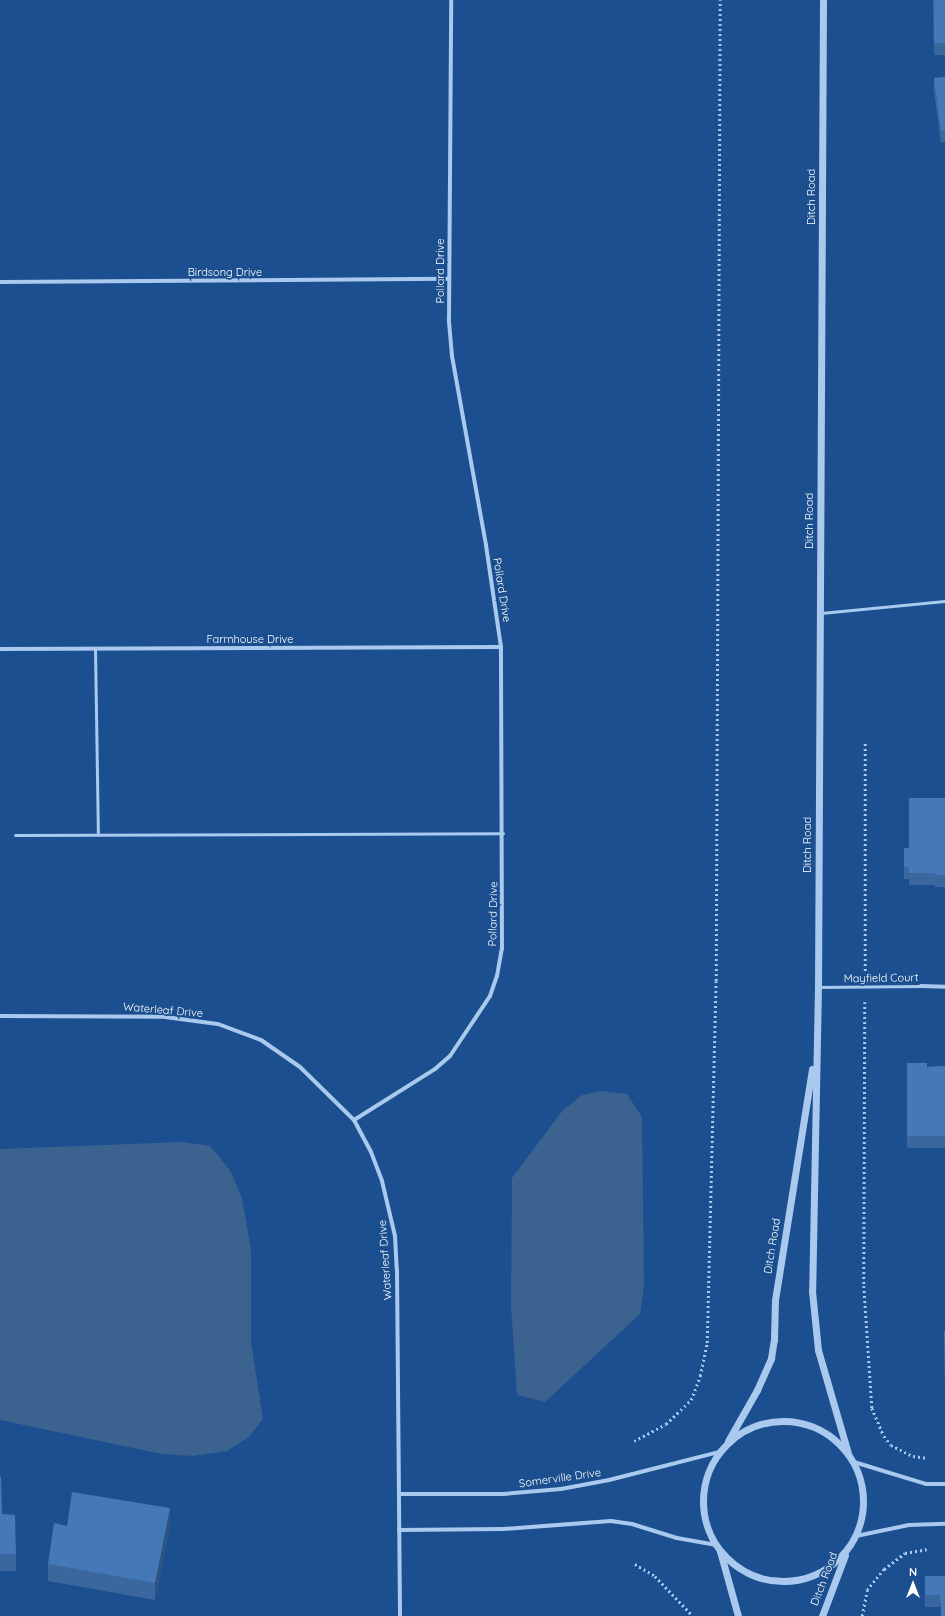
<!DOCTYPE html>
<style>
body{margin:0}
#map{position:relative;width:945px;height:1616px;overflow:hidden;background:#1b4f8f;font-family:Quicksand,sans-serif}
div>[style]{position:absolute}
.water>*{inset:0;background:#3c6290}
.path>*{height:2.5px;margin-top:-1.25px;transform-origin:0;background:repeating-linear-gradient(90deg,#a9c9ee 0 2px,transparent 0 5px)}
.service>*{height:3px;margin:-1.5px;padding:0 1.5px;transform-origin:1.5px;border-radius:1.5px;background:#a9c9ee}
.minor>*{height:4px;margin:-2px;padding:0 2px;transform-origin:2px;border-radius:2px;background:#a9c9ee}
.tertiary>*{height:7px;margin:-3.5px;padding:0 3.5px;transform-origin:3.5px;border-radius:3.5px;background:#a9c9ee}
.tertiary>.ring{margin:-3.5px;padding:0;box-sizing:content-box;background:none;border:7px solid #a9c9ee;border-radius:50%}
.wall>*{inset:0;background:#3a679d}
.shaded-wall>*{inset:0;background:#305480}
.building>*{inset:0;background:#4478b7}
span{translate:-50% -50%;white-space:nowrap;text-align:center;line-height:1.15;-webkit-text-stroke:3.5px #1b4f8f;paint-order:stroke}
.street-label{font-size:11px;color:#fff}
.north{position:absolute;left:893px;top:1564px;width:40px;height:40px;-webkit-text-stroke:3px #1b4f8f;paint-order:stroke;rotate:0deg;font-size:11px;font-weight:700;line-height:16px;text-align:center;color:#fff}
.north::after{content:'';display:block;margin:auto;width:14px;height:18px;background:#fff;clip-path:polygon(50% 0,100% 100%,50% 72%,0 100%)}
</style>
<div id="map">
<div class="water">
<div style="clip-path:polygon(600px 1091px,627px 1094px,642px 1117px,644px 1286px,640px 1314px,545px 1402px,517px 1395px,511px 1306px,512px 1178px,563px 1110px,582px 1095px)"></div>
<div style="clip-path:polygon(182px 1142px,210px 1146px,230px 1170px,242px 1198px,251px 1250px,251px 1342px,263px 1419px,249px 1437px,227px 1451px,193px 1456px,162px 1454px,0 1420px,0 1149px)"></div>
</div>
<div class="path">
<div style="left:865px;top:971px;width:228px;rotate:-90deg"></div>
<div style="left:865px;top:1002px;width:284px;rotate:90.2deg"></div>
<div style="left:864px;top:1286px;width:122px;rotate:86.2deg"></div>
<div style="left:872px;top:1408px;width:30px;rotate:67deg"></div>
<div style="left:884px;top:1436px;width:11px;rotate:52deg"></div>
<div style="left:891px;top:1445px;width:25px;rotate:27deg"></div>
<div style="left:913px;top:1456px;width:15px;rotate:8deg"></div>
<div style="left:634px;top:1441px;width:36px;rotate:-28deg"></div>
<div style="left:666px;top:1424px;width:35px;rotate:-44deg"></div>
<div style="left:691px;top:1400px;width:26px;rotate:-69deg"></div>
<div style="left:700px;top:1376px;width:34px;rotate:-78deg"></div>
<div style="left:707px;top:1343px;width:362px;rotate:-88.6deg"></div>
<div style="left:716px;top:981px;width:981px;rotate:-89.77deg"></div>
<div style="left:635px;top:1564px;width:23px;rotate:31deg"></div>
<div style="left:655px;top:1576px;width:55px;rotate:46.5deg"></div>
<div style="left:862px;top:1616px;width:26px;rotate:-79deg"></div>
<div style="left:867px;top:1590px;width:27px;rotate:-51deg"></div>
<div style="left:884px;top:1569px;width:26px;rotate:-37deg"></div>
<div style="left:905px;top:1553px;width:22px;rotate:-10deg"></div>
</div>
<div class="service">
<div style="left:821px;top:613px;width:125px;rotate:-5.5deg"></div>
<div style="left:95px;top:649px;width:186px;rotate:89.1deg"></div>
<div style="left:15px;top:835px;width:488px;rotate:-0.2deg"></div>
<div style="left:818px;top:987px;width:103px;rotate:-0.6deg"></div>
</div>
<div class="minor">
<div style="left:0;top:282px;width:449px;rotate:-0.4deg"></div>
<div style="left:0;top:649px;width:501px;rotate:-0.23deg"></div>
<div style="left:921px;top:986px;width:24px;rotate:2deg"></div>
<div style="left:0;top:1016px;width:165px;rotate:0.3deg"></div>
<div style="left:165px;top:1017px;width:53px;rotate:7.5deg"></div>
<div style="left:218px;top:1024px;width:46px;rotate:20.4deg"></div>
<div style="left:261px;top:1040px;width:47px;rotate:34.7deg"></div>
<div style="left:300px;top:1067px;width:76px;rotate:44.5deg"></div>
<div style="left:354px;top:1120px;width:36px;rotate:62deg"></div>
<div style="left:371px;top:1152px;width:31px;rotate:69deg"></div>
<div style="left:382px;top:1181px;width:57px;rotate:76.7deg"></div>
<div style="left:395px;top:1236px;width:34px;rotate:87deg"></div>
<div style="left:397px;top:1270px;width:346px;rotate:89.5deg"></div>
<div style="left:354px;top:1120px;width:96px;rotate:-32.2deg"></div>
<div style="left:435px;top:1069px;width:20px;rotate:-41deg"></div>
<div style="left:450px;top:1056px;width:72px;rotate:-56.3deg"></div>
<div style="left:490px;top:996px;width:21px;rotate:-71deg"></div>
<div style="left:497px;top:976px;width:27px;rotate:-80deg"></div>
<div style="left:502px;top:949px;width:302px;rotate:-90.2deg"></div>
<div style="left:501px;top:647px;width:103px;rotate:-98.4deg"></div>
<div style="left:486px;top:545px;width:192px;rotate:-100.2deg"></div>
<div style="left:452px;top:356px;width:37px;rotate:-95deg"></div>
<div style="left:449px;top:319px;width:319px;rotate:-89.6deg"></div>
<div style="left:854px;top:1462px;width:75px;rotate:17deg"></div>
<div style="left:926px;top:1484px;width:19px"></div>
<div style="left:399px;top:1494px;width:104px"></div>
<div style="left:503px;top:1494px;width:58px;rotate:-4.9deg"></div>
<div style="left:561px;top:1489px;width:49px;rotate:-10.6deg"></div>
<div style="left:609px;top:1480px;width:114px;rotate:-14.3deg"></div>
<div style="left:399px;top:1530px;width:104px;rotate:-0.6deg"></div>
<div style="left:503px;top:1529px;width:108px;rotate:-4.2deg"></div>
<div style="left:611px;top:1521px;width:21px;rotate:8deg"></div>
<div style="left:632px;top:1524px;width:47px;rotate:17.3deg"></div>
<div style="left:677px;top:1538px;width:40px;rotate:10deg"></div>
<div style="left:856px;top:1536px;width:54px;rotate:-11.7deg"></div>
<div style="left:909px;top:1525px;width:36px;rotate:-2deg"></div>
</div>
<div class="tertiary">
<div style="left:823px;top:0;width:987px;rotate:90.29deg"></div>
<div style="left:818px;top:987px;width:304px;rotate:91.1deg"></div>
<div style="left:812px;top:1291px;width:59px;rotate:84.2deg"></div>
<div style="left:818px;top:1350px;width:107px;rotate:73.8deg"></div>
<div class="ring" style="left:703px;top:1421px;width:153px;height:153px"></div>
<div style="left:728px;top:1441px;width:59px;rotate:-60.4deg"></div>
<div style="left:757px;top:1390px;width:35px;rotate:-66deg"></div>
<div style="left:771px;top:1358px;width:18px;rotate:-81deg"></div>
<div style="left:774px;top:1340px;width:40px;rotate:-88.6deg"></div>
<div style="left:775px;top:1300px;width:234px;rotate:-80.9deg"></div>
<div style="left:720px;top:1551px;width:67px;rotate:74.5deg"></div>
<div style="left:822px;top:1616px;width:65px;rotate:-69.3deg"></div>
</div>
<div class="wall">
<div style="clip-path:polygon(933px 0,945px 0,945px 55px,934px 55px)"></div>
<div style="clip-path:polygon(945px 77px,945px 142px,941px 143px,934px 90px,934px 78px)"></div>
<div style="clip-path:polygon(945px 798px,945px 887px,935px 887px,935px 885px,909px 885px,909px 879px,904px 879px,904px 848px,909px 848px)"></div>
<div style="clip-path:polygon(907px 1063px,927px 1067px,945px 1066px,945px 1148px,907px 1148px)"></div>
<div style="clip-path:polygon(0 1477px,2px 1514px,16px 1554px,16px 1571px,0 1571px)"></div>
<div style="clip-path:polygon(170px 1525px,155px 1600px,48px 1581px,48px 1564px,67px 1526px)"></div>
<div style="clip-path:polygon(925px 1576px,945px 1576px,940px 1607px,925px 1607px)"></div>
</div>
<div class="shaded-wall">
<div style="clip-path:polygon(170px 1508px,170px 1525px,155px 1600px,155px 1583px)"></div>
</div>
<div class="building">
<div style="clip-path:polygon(934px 0,945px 0,945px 43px,934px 43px)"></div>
<div style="clip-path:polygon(945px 77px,945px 130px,941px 131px,934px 78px)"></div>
<div style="clip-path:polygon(909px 798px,945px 798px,945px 875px,935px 875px,935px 873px,909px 873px,909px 867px,904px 867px,904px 848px,909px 848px)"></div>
<div style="clip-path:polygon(907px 1063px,927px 1063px,927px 1067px,945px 1066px,945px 1136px,907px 1136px)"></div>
<div style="clip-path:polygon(944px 1331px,945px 1331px,945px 1387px)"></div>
<div style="clip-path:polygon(0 1477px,1px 1477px,2px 1514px,15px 1515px,16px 1554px,0 1554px)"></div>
<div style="clip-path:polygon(72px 1492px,170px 1508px,155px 1583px,48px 1564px,54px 1523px,67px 1526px)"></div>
<div style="clip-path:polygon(925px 1576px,945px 1576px,945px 1616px,941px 1616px,940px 1595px,925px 1595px)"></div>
</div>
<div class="street-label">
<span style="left:811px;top:197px;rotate:-90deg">Ditch Road</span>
<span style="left:440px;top:271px;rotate:-90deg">Pollard Drive</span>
<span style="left:225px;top:272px">Birdsong Drive</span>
<span style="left:809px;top:521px;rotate:-90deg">Ditch Road</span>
<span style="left:502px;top:590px;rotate:81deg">Pollard Drive</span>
<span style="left:250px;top:639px">Farmhouse Drive</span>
<span style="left:807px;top:845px;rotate:-90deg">Ditch Road</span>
<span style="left:493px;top:914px;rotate:-89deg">Pollard Drive</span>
<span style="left:881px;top:978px;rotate:-1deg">Mayfield Court</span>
<span style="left:163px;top:1010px;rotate:5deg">Waterleaf Drive</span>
<span style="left:772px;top:1246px;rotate:-81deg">Ditch Road</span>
<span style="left:385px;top:1260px;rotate:-94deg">Waterleaf Drive</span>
<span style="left:560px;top:1478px;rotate:-8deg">Somerville Drive</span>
<span style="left:824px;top:1579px;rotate:-69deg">Ditch Road</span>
</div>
<div class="north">N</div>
</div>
